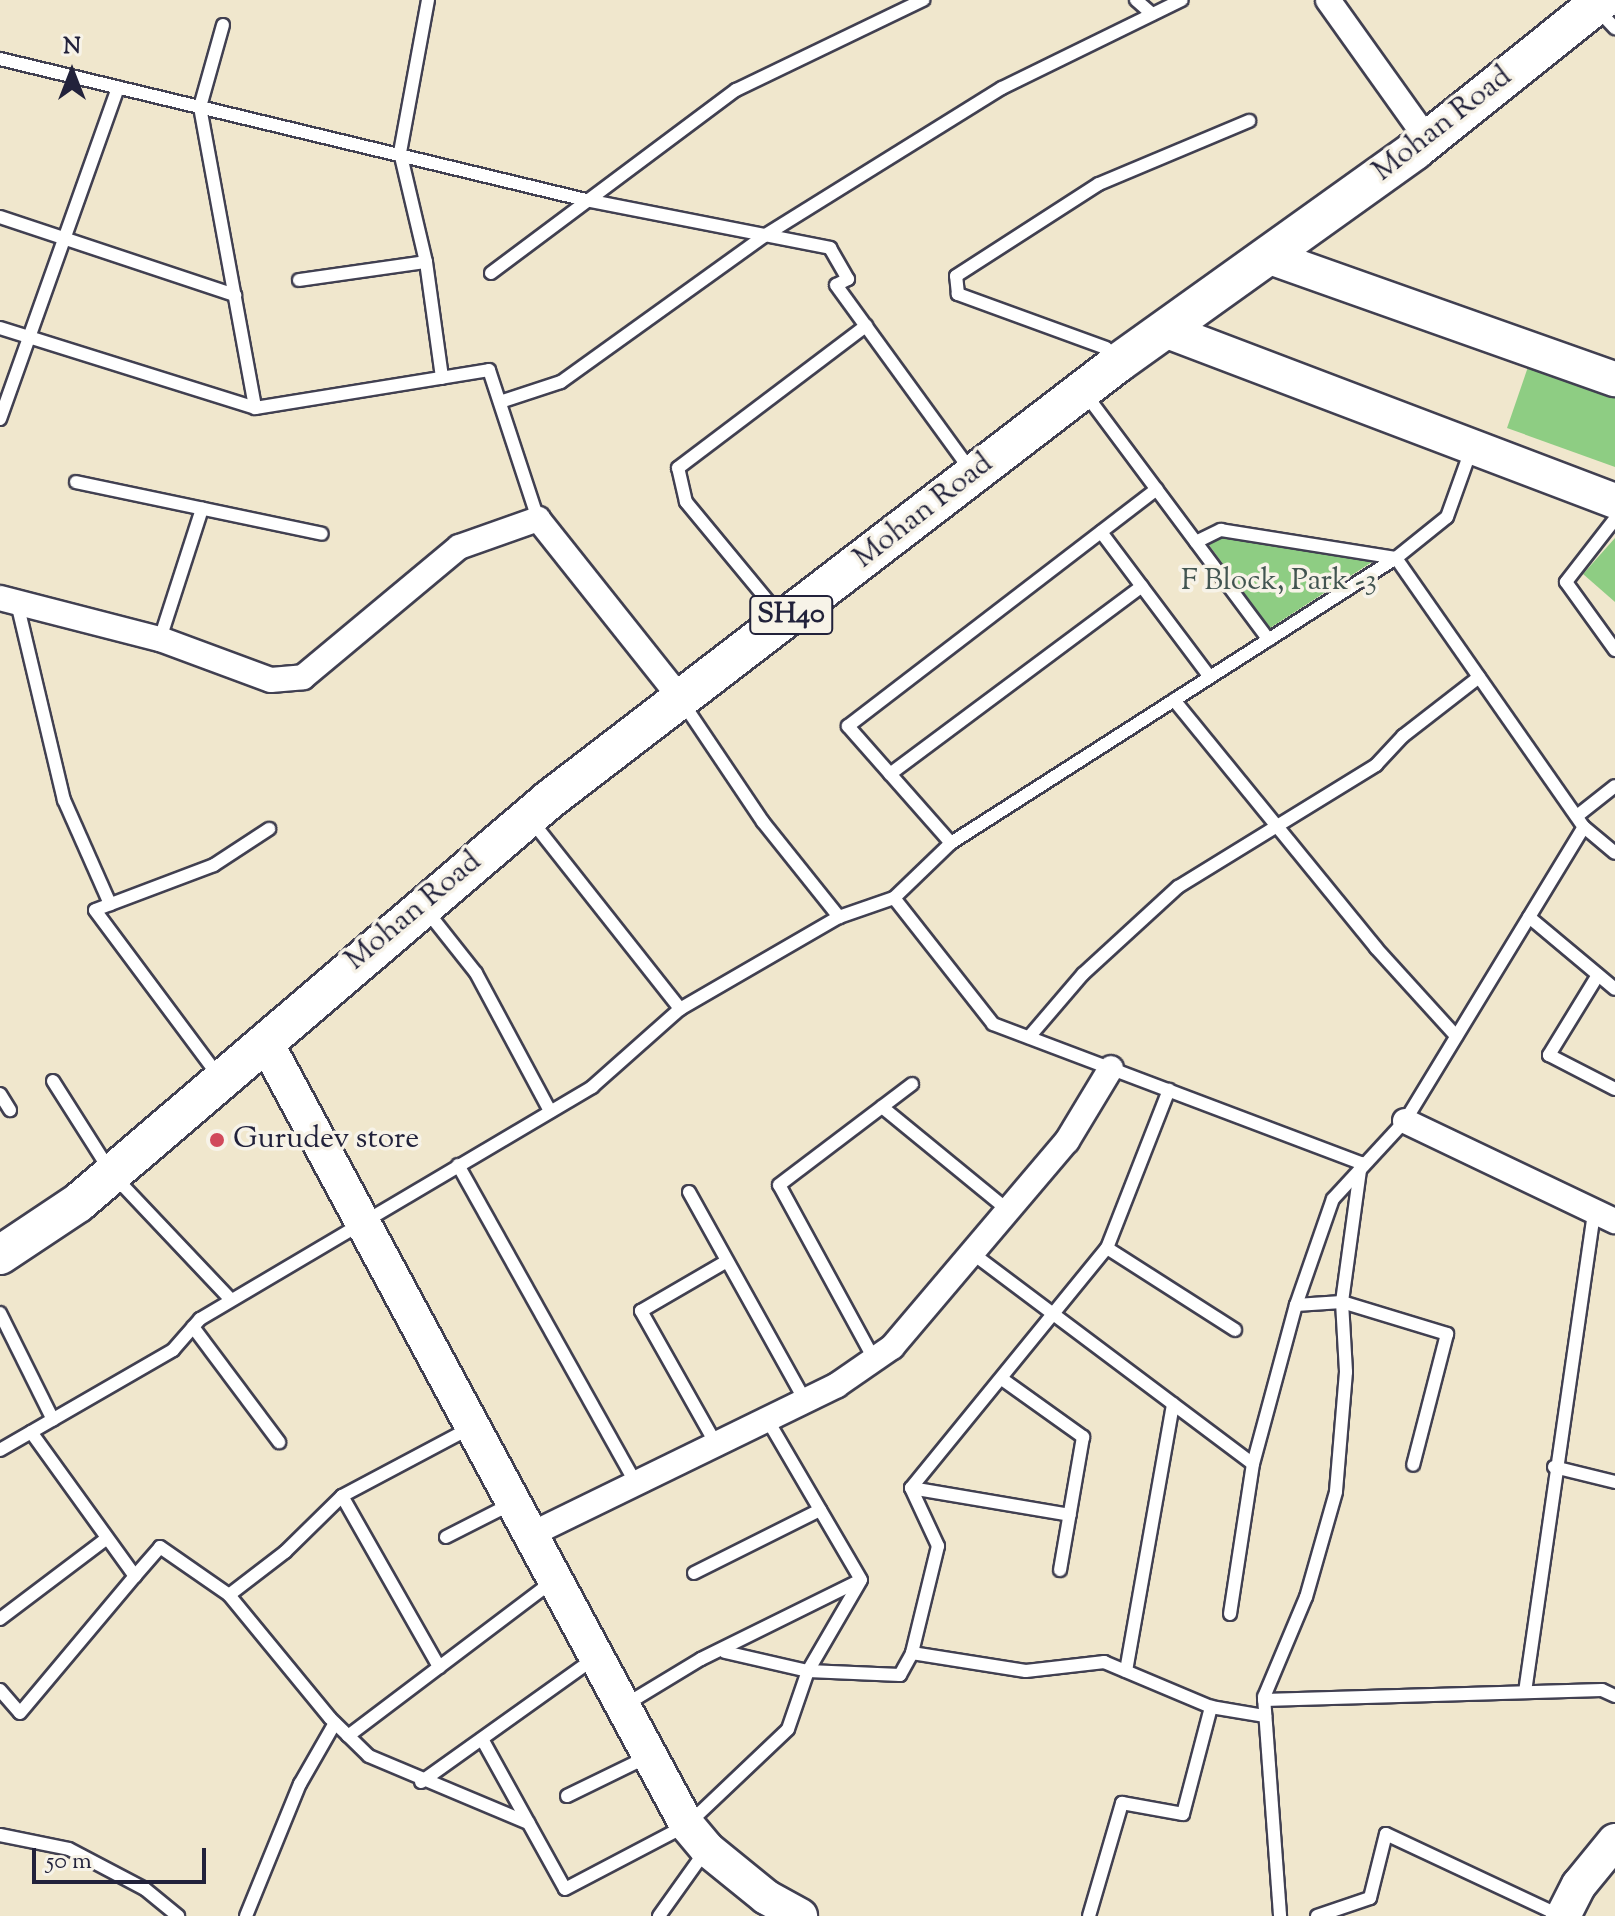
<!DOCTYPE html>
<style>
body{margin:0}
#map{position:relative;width:1615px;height:1916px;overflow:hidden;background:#f0e7cd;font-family:"Sorts Mill Goudy",serif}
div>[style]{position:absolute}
.green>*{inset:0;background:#8ecd83}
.roads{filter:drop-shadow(2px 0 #414051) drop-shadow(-2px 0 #414051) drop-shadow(0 2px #414051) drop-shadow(0 -2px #414051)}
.lane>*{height:12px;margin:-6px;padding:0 6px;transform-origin:6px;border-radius:6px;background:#fff}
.street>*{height:24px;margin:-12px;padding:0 12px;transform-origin:12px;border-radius:12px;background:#fff}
.secondary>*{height:34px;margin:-17px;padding:0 17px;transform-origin:17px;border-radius:17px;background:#fff}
.primary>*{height:38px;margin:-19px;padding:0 19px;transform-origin:19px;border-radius:19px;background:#fff}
.dots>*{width:22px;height:22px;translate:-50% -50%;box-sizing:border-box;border:4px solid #f7f3e8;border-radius:50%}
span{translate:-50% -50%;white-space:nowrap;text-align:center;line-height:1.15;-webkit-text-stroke:7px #f7f3e8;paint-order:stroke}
.shield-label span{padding:2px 6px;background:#f7f3e8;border:2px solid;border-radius:6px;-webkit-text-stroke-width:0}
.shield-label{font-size:28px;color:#22223b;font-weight:700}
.street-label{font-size:30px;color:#22223b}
.park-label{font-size:30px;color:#425551}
.poi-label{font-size:30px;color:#22223b}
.left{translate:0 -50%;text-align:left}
.north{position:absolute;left:32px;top:32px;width:80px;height:80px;-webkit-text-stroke:6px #f7f3e8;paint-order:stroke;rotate:0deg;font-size:22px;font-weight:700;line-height:32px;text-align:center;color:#22223b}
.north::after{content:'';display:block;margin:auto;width:28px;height:36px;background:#22223b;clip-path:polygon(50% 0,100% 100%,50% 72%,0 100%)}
.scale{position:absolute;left:32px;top:1848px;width:174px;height:36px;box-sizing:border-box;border:4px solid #22223b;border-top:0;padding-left:10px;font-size:24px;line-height:28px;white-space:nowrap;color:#22223b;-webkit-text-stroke:6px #f7f3e8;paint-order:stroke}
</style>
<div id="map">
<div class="green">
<div style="clip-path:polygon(1530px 361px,1615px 389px,1615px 467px,1507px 428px)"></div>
<div style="clip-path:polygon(1221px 538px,1372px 562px,1270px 628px,1209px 545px)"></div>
<div style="clip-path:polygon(1615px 538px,1615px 602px,1583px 574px)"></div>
</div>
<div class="roads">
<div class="lane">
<div style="left:428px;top:0;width:155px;rotate:100.4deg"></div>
<div style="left:400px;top:152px;width:113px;rotate:76.7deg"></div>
<div style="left:426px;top:262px;width:117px;rotate:82.1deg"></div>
<div style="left:1136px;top:0;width:21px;rotate:41deg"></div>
<div style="left:1598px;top:10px;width:25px;rotate:47deg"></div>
<div style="left:223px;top:25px;width:85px;rotate:105.7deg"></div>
<div style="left:200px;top:107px;width:306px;rotate:79.6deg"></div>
<div style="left:0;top:59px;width:603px;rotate:13.53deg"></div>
<div style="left:586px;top:200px;width:249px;rotate:11.1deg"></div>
<div style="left:830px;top:248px;width:36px;rotate:60deg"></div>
<div style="left:848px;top:279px;width:13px;rotate:153deg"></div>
<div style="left:836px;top:285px;width:231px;rotate:54deg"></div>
<div style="left:0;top:217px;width:248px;rotate:18.4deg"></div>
<div style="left:491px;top:273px;width:306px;rotate:-36.8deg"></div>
<div style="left:736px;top:90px;width:208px;rotate:-25.7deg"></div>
<div style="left:299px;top:280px;width:128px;rotate:-8.1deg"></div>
<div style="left:0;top:328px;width:267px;rotate:17.4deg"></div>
<div style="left:255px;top:408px;width:237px;rotate:-9.2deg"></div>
<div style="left:489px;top:370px;width:157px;rotate:71.8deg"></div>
<div style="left:1116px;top:361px;width:16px;rotate:-128deg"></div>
<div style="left:1106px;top:348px;width:158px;rotate:-160deg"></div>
<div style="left:958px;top:294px;width:18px;rotate:-96deg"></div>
<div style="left:956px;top:276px;width:170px;rotate:-32.8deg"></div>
<div style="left:1099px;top:184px;width:163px;rotate:-22.8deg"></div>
<div style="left:1084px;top:392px;width:309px;rotate:53.3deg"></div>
<div style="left:500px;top:402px;width:64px;rotate:-18.2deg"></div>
<div style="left:561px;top:382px;width:250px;rotate:-35.7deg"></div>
<div style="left:764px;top:236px;width:280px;rotate:-31.9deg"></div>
<div style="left:1002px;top:88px;width:200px;rotate:-26.1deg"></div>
<div style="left:0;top:419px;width:352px;rotate:-70.4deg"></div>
<div style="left:76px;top:482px;width:251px;rotate:11.9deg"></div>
<div style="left:1615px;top:519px;width:80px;rotate:127.9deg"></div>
<div style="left:1566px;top:582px;width:84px;rotate:54.2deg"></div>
<div style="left:1101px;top:532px;width:181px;rotate:53.1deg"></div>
<div style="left:1196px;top:542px;width:28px;rotate:-26deg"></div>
<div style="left:1221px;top:530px;width:177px;rotate:9.1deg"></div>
<div style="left:1396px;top:558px;width:328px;rotate:55.1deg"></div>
<div style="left:1584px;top:827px;width:40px;rotate:40deg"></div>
<div style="left:17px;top:603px;width:203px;rotate:76.6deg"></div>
<div style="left:64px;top:800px;width:114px;rotate:66.1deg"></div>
<div style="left:782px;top:618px;width:151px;rotate:-129.6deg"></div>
<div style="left:686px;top:502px;width:35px;rotate:-103deg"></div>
<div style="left:678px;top:468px;width:236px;rotate:-37.1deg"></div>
<div style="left:160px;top:639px;width:137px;rotate:-72.1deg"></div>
<div style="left:1174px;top:700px;width:320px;rotate:50.8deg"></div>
<div style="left:1376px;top:948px;width:119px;rotate:47.7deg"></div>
<div style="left:683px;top:703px;width:143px;rotate:56.1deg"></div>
<div style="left:763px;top:822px;width:122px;rotate:51.3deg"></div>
<div style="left:890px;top:774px;width:314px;rotate:-36.7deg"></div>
<div style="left:1577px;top:816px;width:48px;rotate:-38.3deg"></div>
<div style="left:531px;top:820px;width:241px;rotate:51.7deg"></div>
<div style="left:951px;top:843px;width:156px;rotate:-131.4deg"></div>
<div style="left:848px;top:726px;width:389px;rotate:-37.5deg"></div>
<div style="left:894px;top:898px;width:160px;rotate:51.8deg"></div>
<div style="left:993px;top:1024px;width:393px;rotate:20.7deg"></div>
<div style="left:1361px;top:1163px;width:140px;rotate:97.8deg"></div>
<div style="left:1342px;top:1302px;width:70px;rotate:86.7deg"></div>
<div style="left:1346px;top:1372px;width:120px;rotate:94.8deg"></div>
<div style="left:1336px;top:1492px;width:109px;rotate:105.9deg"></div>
<div style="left:1306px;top:1597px;width:108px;rotate:112.8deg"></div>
<div style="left:1264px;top:1697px;width:220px;rotate:85.8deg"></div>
<div style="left:426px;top:910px;width:80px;rotate:51.6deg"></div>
<div style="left:476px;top:973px;width:157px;rotate:61.8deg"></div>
<div style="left:1529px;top:917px;width:112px;rotate:39.9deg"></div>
<div style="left:1598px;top:975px;width:94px;rotate:121.5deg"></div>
<div style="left:1549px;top:1055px;width:74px;rotate:27.3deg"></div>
<div style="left:1029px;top:1037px;width:83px;rotate:-49.4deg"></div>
<div style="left:1083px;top:974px;width:129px;rotate:-42.5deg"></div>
<div style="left:1178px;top:887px;width:233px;rotate:-31.6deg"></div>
<div style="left:1376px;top:765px;width:40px;rotate:-47deg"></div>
<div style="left:1403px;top:736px;width:96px;rotate:-37.8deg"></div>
<div style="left:220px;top:1078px;width:209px;rotate:-126.7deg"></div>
<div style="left:95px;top:910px;width:127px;rotate:-20.7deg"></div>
<div style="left:214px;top:865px;width:66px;rotate:-33.2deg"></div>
<div style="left:53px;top:1081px;width:110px;rotate:57.6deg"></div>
<div style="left:112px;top:1174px;width:173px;rotate:46.6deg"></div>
<div style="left:0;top:1094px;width:19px;rotate:58deg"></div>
<div style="left:882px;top:1107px;width:163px;rotate:39.3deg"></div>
<div style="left:458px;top:1165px;width:364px;rotate:60.8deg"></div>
<div style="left:689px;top:1192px;width:238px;rotate:60.9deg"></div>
<div style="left:1107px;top:1248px;width:170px;rotate:-68.6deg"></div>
<div style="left:972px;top:1253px;width:351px;rotate:36.9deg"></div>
<div style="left:1296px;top:1305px;width:46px;rotate:-3.7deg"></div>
<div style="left:1342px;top:1302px;width:110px;rotate:16.9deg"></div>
<div style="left:1447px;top:1334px;width:135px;rotate:104.5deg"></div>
<div style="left:0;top:1313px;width:119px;rotate:63.6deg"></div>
<div style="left:193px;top:1327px;width:144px;rotate:53.2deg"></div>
<div style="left:874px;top:1359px;width:198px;rotate:-118.6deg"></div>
<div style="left:779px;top:1185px;width:167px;rotate:-37.2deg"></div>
<div style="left:1002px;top:1379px;width:100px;rotate:35.6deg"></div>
<div style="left:1083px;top:1437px;width:135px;rotate:99.8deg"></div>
<div style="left:767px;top:1419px;width:186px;rotate:59.7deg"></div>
<div style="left:31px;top:1432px;width:178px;rotate:54.2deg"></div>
<div style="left:135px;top:1576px;width:38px;rotate:-49deg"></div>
<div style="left:160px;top:1547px;width:84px;rotate:34.8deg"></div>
<div style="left:229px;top:1595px;width:159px;rotate:50.6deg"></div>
<div style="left:330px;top:1718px;width:54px;rotate:44.3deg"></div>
<div style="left:369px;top:1756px;width:173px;rotate:22.8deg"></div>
<div style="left:716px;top:1444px;width:153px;rotate:-119.4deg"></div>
<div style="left:641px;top:1311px;width:99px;rotate:-30.2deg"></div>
<div style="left:0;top:1450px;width:200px;rotate:-30deg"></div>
<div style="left:173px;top:1350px;width:41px;rotate:-48.9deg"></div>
<div style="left:200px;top:1319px;width:456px;rotate:-30.6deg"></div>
<div style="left:592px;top:1087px;width:118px;rotate:-41.6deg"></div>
<div style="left:680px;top:1009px;width:184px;rotate:-30.1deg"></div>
<div style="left:839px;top:917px;width:58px;rotate:-19.1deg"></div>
<div style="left:894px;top:898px;width:79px;rotate:-44deg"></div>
<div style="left:951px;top:843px;width:528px;rotate:-32.64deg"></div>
<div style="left:1396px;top:558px;width:65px;rotate:-38.8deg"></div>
<div style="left:1447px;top:517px;width:71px;rotate:-70.3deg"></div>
<div style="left:1554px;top:1467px;width:63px;rotate:13.8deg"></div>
<div style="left:911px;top:1488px;width:64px;rotate:65deg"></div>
<div style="left:938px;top:1546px;width:110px;rotate:103.7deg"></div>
<div style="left:912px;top:1653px;width:115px;rotate:9deg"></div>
<div style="left:1026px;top:1671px;width:79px;rotate:-6.6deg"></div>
<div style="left:1104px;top:1662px;width:116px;rotate:22.8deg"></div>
<div style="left:1211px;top:1707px;width:55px;rotate:9.5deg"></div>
<div style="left:911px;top:1488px;width:310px;rotate:-50.8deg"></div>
<div style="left:1107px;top:1248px;width:152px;rotate:32.6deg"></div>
<div style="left:911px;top:1488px;width:161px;rotate:9.6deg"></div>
<div style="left:342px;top:1496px;width:197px;rotate:60.4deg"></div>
<div style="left:446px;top:1537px;width:73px;rotate:-26.9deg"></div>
<div style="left:694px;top:1573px;width:141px;rotate:-26.6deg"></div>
<div style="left:229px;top:1595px;width:71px;rotate:-37.5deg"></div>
<div style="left:285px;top:1552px;width:80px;rotate:-44.5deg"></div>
<div style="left:342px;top:1496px;width:145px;rotate:-28deg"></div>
<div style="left:1230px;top:1614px;width:152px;rotate:-81.3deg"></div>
<div style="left:1253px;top:1464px;width:165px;rotate:-74.9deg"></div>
<div style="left:1296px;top:1305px;width:112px;rotate:-70.8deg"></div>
<div style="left:1333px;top:1199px;width:106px;rotate:-47.3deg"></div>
<div style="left:1405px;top:1121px;width:344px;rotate:-58.7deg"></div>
<div style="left:0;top:1619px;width:134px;rotate:-37.1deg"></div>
<div style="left:725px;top:1652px;width:85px;rotate:12.9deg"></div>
<div style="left:808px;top:1671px;width:92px;rotate:2.5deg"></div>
<div style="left:900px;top:1675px;width:25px;rotate:-61deg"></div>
<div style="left:1126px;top:1671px;width:271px;rotate:-80deg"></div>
<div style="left:0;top:1690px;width:30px;rotate:49deg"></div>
<div style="left:20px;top:1713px;width:179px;rotate:-50deg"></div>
<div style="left:1525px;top:1692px;width:485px;rotate:-81.8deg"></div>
<div style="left:1264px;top:1700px;width:338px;rotate:-1.7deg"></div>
<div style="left:1602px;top:1690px;width:14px;rotate:25deg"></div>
<div style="left:625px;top:1705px;width:89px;rotate:-31.2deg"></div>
<div style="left:701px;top:1659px;width:178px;rotate:-26.3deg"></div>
<div style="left:348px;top:1736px;width:257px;rotate:-37.1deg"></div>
<div style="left:482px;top:1739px;width:171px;rotate:61deg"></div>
<div style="left:565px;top:1889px;width:138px;rotate:-27.7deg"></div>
<div style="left:687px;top:1825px;width:139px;rotate:-43.5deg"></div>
<div style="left:788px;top:1729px;width:61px;rotate:-71deg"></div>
<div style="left:808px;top:1671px;width:105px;rotate:-59.8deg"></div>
<div style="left:421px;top:1782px;width:214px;rotate:-35.5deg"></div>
<div style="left:567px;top:1796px;width:91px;rotate:-26deg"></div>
<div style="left:0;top:1835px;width:70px;rotate:11.5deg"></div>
<div style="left:69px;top:1849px;width:86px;rotate:27.8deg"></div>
<div style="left:145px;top:1889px;width:43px;rotate:39.3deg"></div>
<div style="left:246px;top:1916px;width:143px;rotate:-67.8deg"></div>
<div style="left:300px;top:1784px;width:70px;rotate:-60.2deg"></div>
<div style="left:659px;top:1916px;width:81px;rotate:-54.5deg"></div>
<div style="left:1089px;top:1916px;width:118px;rotate:-73.7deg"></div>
<div style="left:1122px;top:1803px;width:62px;rotate:10.2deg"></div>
<div style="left:1183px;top:1814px;width:111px;rotate:-75.3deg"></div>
<div style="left:1317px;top:1916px;width:56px;rotate:-18.8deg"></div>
<div style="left:1370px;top:1898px;width:66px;rotate:-76deg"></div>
<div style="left:1386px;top:1834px;width:193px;rotate:25.1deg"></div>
</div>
<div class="street">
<div style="left:1328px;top:0;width:172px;rotate:54.5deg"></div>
<div style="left:0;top:598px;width:165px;rotate:14.4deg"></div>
<div style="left:160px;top:639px;width:118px;rotate:20.3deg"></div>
<div style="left:271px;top:680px;width:32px;rotate:-5deg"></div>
<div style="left:303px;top:677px;width:203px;rotate:-39.8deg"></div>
<div style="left:459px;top:547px;width:84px;rotate:-19.5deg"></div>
<div style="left:538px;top:519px;width:230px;rotate:51.5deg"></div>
<div style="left:1405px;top:1121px;width:233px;rotate:25.5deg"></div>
<div style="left:532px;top:1534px;width:339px;rotate:-26deg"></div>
<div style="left:837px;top:1385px;width:67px;rotate:-34.6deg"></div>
<div style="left:892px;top:1347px;width:270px;rotate:-49.7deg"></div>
<div style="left:1067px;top:1141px;width:85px;rotate:-58.9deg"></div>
</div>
<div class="secondary">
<div style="left:1267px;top:256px;width:369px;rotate:19.5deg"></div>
<div style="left:1165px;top:330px;width:481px;rotate:20.8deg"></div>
<div style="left:265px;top:1041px;width:890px;rotate:61.71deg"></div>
<div style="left:687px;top:1825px;width:31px;rotate:50deg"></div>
<div style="left:707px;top:1849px;width:76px;rotate:39.1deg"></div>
<div style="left:766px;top:1897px;width:39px;rotate:29deg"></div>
<div style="left:1563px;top:1916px;width:35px;rotate:-63deg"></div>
<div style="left:1579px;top:1885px;width:57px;rotate:-50.7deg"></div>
</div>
<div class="primary">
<div style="left:0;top:1255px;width:94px;rotate:-33.7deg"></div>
<div style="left:78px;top:1203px;width:621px;rotate:-40.56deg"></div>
<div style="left:550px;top:799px;width:716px;rotate:-37.51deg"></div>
<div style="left:1118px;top:363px;width:365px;rotate:-35.6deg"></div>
<div style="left:1415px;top:150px;width:240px;rotate:-38.7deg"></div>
</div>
</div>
<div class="dots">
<div style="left:217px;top:1140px;background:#d1495b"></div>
</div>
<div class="shield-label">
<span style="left:791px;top:615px">SH40</span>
</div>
<div class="street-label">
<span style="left:1443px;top:125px;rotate:-38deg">Mohan Road</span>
<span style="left:924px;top:512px;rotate:-38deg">Mohan Road</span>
<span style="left:414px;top:912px;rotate:-40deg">Mohan Road</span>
</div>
<div class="park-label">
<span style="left:1279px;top:582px">F Block, Park -3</span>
</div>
<div class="poi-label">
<span class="left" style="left:233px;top:1140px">Gurudev store</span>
</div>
<div class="north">N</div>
<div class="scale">50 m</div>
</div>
